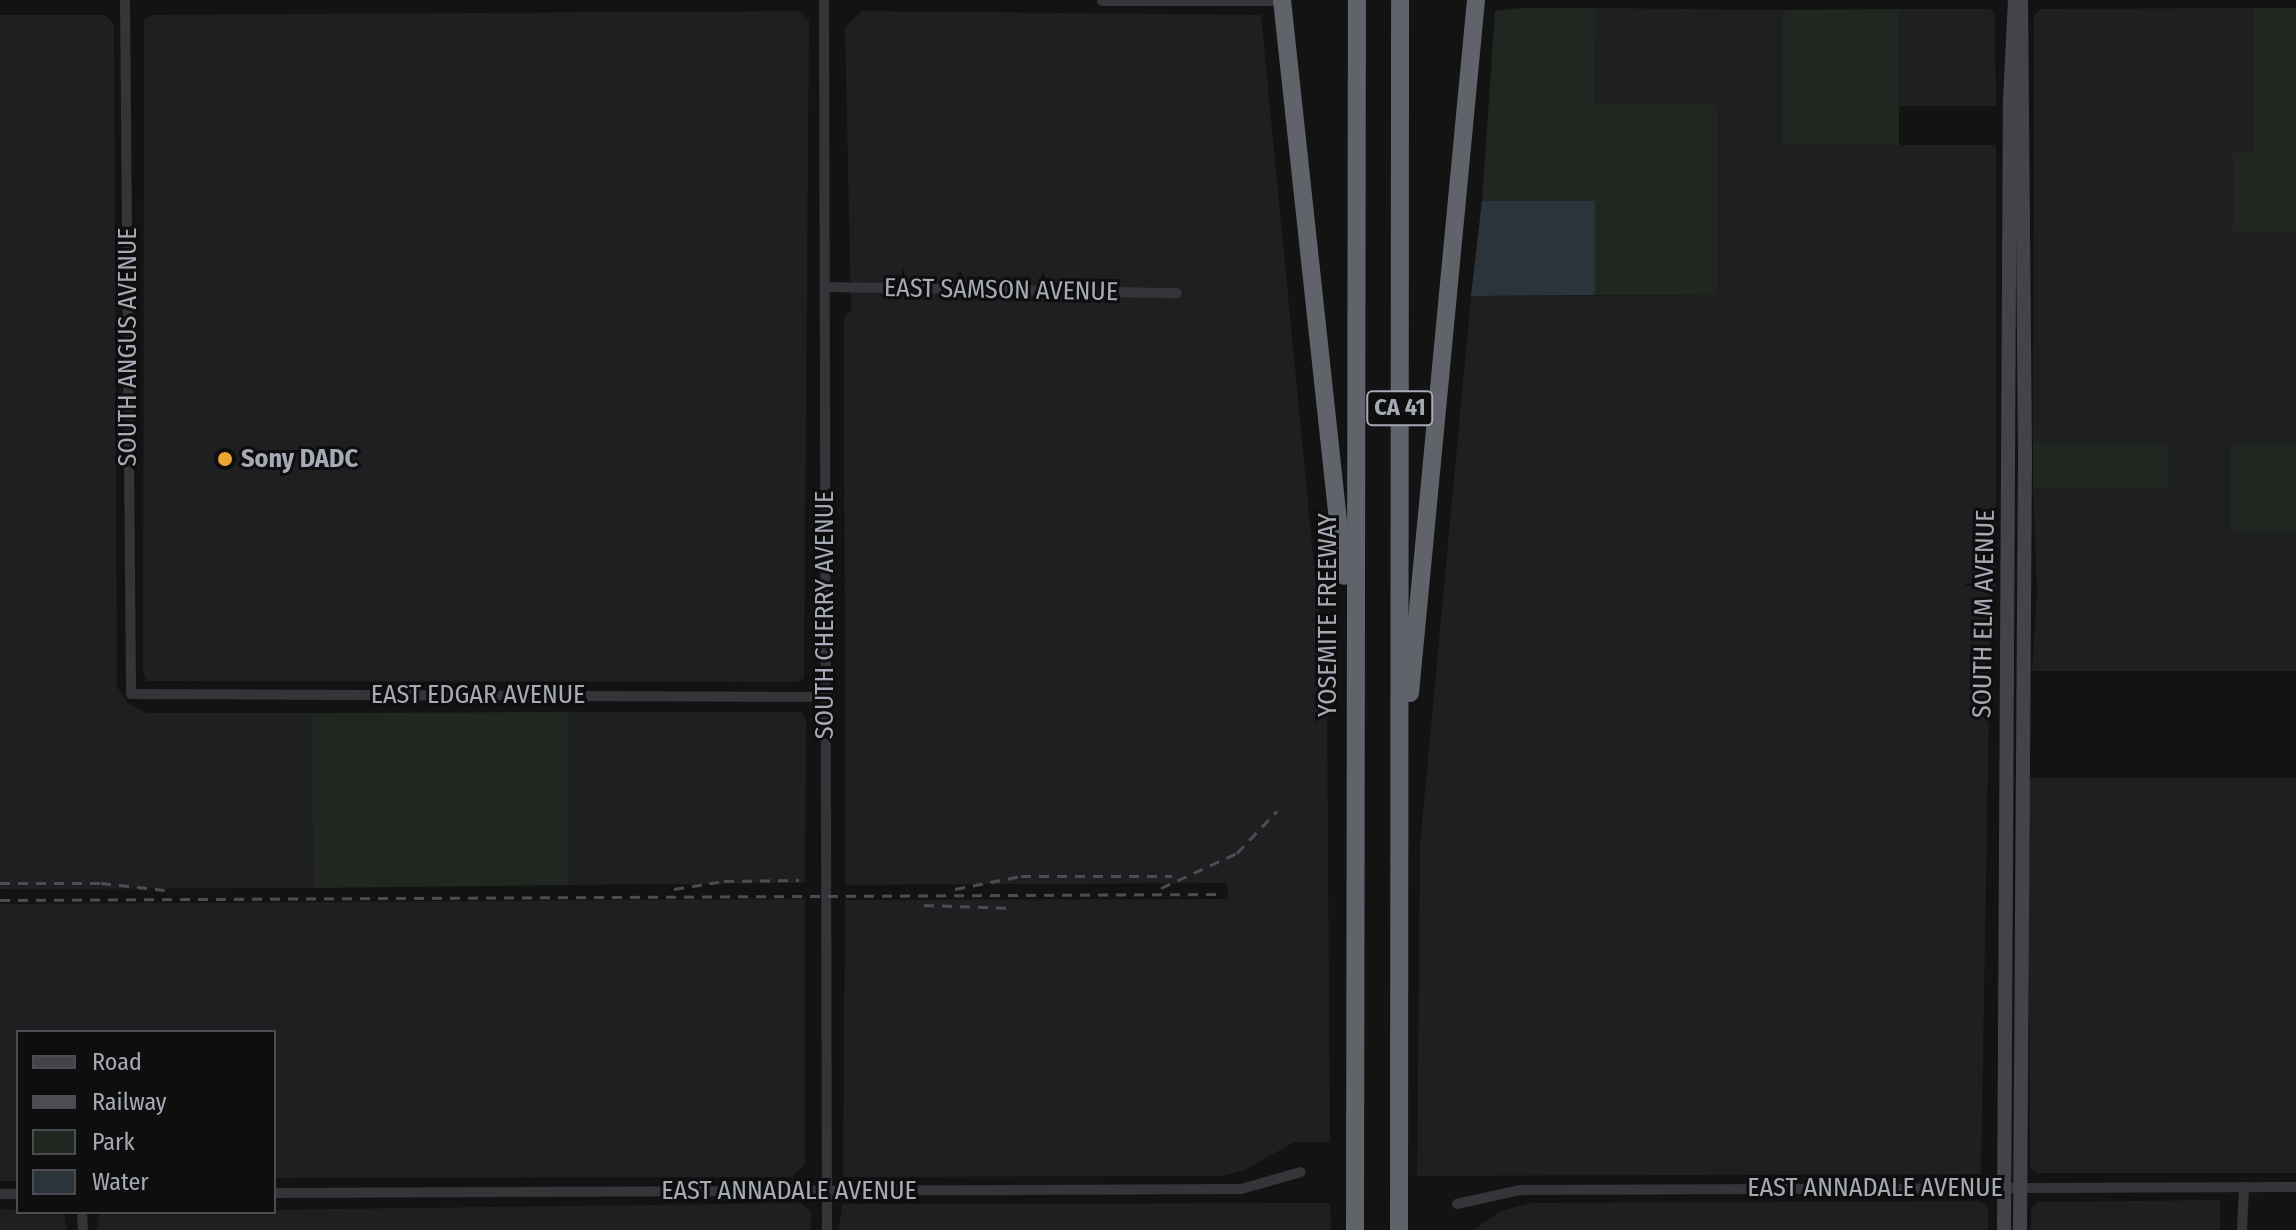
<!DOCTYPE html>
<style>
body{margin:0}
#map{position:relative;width:2296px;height:1230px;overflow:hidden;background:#131314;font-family:"Fira Sans Condensed",sans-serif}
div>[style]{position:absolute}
.built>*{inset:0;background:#1f1f21}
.green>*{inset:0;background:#1f2720}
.water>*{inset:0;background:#2b343a}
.minor>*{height:10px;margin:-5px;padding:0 5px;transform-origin:5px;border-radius:5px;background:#343539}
.tertiary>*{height:12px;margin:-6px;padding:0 6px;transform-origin:6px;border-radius:6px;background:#343539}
.secondary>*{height:14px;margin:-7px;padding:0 7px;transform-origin:7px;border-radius:7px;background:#424449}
.motorway>*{height:18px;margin:-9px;padding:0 9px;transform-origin:9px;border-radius:9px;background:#60636a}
.rail>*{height:3px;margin-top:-1.5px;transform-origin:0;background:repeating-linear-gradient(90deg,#4b4d52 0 10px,transparent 0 18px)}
.dots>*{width:22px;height:22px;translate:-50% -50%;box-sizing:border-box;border:4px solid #0e0e0f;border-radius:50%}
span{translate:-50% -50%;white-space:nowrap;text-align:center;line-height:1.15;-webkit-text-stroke:6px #0e0e0f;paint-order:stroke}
.shield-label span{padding:2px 6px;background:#0e0e0f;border:2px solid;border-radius:6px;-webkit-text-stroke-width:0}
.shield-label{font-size:24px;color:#a5aab5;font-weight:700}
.street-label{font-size:26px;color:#a5aab5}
.poi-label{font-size:26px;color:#a5aab5;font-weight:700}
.left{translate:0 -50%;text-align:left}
.legend{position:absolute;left:16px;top:1030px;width:260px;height:184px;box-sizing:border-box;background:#0e0e0f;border:2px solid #4a4c51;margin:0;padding:10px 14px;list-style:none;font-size:24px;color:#a5aab5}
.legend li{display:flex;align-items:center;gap:16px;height:40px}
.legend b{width:40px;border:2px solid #4a4c51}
</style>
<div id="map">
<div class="built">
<div style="clip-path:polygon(1596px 8px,1783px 10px,1784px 145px,1996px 145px,1996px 591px,1991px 592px,1981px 1174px,1417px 1176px,1420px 845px,1471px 296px,1717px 295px,1595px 105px)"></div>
<div style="clip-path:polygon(2253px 8px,2253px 153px,2233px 231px,2296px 231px,2296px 443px,2231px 443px,2231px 531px,2296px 532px,2296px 671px,2032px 671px,2037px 594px,2033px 487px,2168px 486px,2168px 443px,2033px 443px,2034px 16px,2040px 9px)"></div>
<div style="clip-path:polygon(1899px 9px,1990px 9px,1995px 15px,1996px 106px,1899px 106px)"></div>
<div style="clip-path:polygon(798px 11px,809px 21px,804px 678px,797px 682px,147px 681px,143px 672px,144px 19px,152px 15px)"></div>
<div style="clip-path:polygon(862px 11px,1261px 15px,1327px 700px,1330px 1142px,1294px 1142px,1245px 1170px,1222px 1176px,845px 1177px,843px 1173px,845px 900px,1228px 899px,1227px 883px,845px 885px,844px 317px,851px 310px,845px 27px)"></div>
<div style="clip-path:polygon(0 15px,105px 15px,114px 24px,117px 687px,129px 704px,148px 713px,311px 713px,313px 888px,0 889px)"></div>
<div style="clip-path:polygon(568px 712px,801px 712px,806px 720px,805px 883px,569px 885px)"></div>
<div style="clip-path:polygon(2028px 778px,2296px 778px,2296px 1173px,2037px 1173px,2030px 1167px)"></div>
<div style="clip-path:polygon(805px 899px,805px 1164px,792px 1177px,274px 1178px,274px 1032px,18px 1032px,18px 1181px,0 1181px,0 904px)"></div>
<div style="clip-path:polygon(2220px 1200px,2220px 1230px,2031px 1230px,2031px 1209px,2038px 1202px)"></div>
<div style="clip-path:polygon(1981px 1201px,1988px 1208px,1988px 1230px,1472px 1230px,1501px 1211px,1531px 1203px)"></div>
<div style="clip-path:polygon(801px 1203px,811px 1212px,811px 1230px,96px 1230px,100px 1212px)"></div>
<div style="clip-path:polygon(1330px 1203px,1331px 1230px,838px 1230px,843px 1204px)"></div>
<div style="clip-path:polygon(0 1209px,64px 1212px,67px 1230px,0 1230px)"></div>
</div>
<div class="green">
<div style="clip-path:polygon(1520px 8px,1596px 8px,1595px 105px,1717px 105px,1717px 295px,1595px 295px,1595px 201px,1482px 201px,1495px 11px)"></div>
<div style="clip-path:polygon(2253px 8px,2296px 8px,2296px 231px,2233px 231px,2233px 153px,2253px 152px)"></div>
<div style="clip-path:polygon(1899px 9px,1899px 145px,1783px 145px,1783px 10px)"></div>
<div style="clip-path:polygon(2033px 443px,2168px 443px,2168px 487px,2033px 487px)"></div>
<div style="clip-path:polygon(2231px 443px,2296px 443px,2296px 532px,2231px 532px)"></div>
<div style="clip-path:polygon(568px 712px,569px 885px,313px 888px,311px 713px)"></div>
</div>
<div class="water">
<div style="clip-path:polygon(1482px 201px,1595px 201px,1595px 295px,1471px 296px)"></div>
</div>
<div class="minor">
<div style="left:125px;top:0;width:694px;rotate:89.5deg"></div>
<div style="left:131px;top:694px;width:695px;rotate:0.25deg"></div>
<div style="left:824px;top:0;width:1230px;rotate:89.86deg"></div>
<div style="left:825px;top:287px;width:352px;rotate:1deg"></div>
<div style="left:274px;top:1193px;width:967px;rotate:-0.24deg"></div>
<div style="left:1241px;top:1189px;width:62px;rotate:-15.8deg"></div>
<div style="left:0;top:1194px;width:18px"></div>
<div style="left:1457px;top:1204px;width:65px;rotate:-12.5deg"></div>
<div style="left:1520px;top:1190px;width:776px;rotate:-0.22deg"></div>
<div style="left:82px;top:1212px;width:18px;rotate:87deg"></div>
<div style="left:2242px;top:1230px;width:43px;rotate:-87.3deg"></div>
</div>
<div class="tertiary">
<div style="left:1103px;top:0;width:170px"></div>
</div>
<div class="secondary">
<div style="left:2004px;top:1230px;width:1129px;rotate:-89.7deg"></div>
<div style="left:2010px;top:101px;width:101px;rotate:-87.2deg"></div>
<div style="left:2020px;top:1230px;width:773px;rotate:-89.63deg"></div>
<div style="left:2025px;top:457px;width:457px;rotate:-90.5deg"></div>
</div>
<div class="motorway">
<div style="left:1282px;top:0;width:579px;rotate:83.86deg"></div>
<div style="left:1410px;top:693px;width:696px;rotate:-84.56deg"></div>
<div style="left:1355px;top:1230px;width:1230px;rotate:-89.91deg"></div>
<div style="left:1399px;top:1230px;width:1230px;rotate:-89.95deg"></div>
</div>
<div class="rail">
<div style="left:0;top:883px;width:101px"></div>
<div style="left:101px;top:883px;width:64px;rotate:6.2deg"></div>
<div style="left:1161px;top:888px;width:84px;rotate:-24.7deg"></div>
<div style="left:1237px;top:853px;width:58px;rotate:-46.4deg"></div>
<div style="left:674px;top:889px;width:51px;rotate:-9.1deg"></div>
<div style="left:724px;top:881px;width:75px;rotate:-0.8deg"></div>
<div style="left:955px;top:889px;width:67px;rotate:-11.1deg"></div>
<div style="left:1021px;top:876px;width:151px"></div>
<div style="left:0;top:900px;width:1219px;rotate:-0.28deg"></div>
<div style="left:924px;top:905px;width:90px;rotate:1.9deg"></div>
</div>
<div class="dots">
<div style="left:225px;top:459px;background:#eda532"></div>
</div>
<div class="shield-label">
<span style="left:1400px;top:408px">CA 41</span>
</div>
<div class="street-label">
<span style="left:1001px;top:290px;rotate:1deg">EAST SAMSON AVENUE</span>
<span style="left:128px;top:347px;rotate:-90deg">SOUTH ANGUS AVENUE</span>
<span style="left:1984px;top:614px;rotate:-89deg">SOUTH ELM AVENUE</span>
<span style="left:825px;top:615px;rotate:-90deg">SOUTH CHERRY AVENUE</span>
<span style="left:1328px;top:615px;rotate:-90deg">YOSEMITE FREEWAY</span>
<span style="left:478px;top:695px">EAST EDGAR AVENUE</span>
<span style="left:1875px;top:1188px">EAST ANNADALE AVENUE</span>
<span style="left:789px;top:1191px">EAST ANNADALE AVENUE</span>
</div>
<div class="poi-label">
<span class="left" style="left:241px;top:459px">Sony DADC</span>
</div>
<ul class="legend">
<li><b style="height:10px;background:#424449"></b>Road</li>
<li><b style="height:10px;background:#4b4d52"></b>Railway</li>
<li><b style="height:22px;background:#1f2720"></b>Park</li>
<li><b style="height:22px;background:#2b343a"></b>Water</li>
</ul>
</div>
